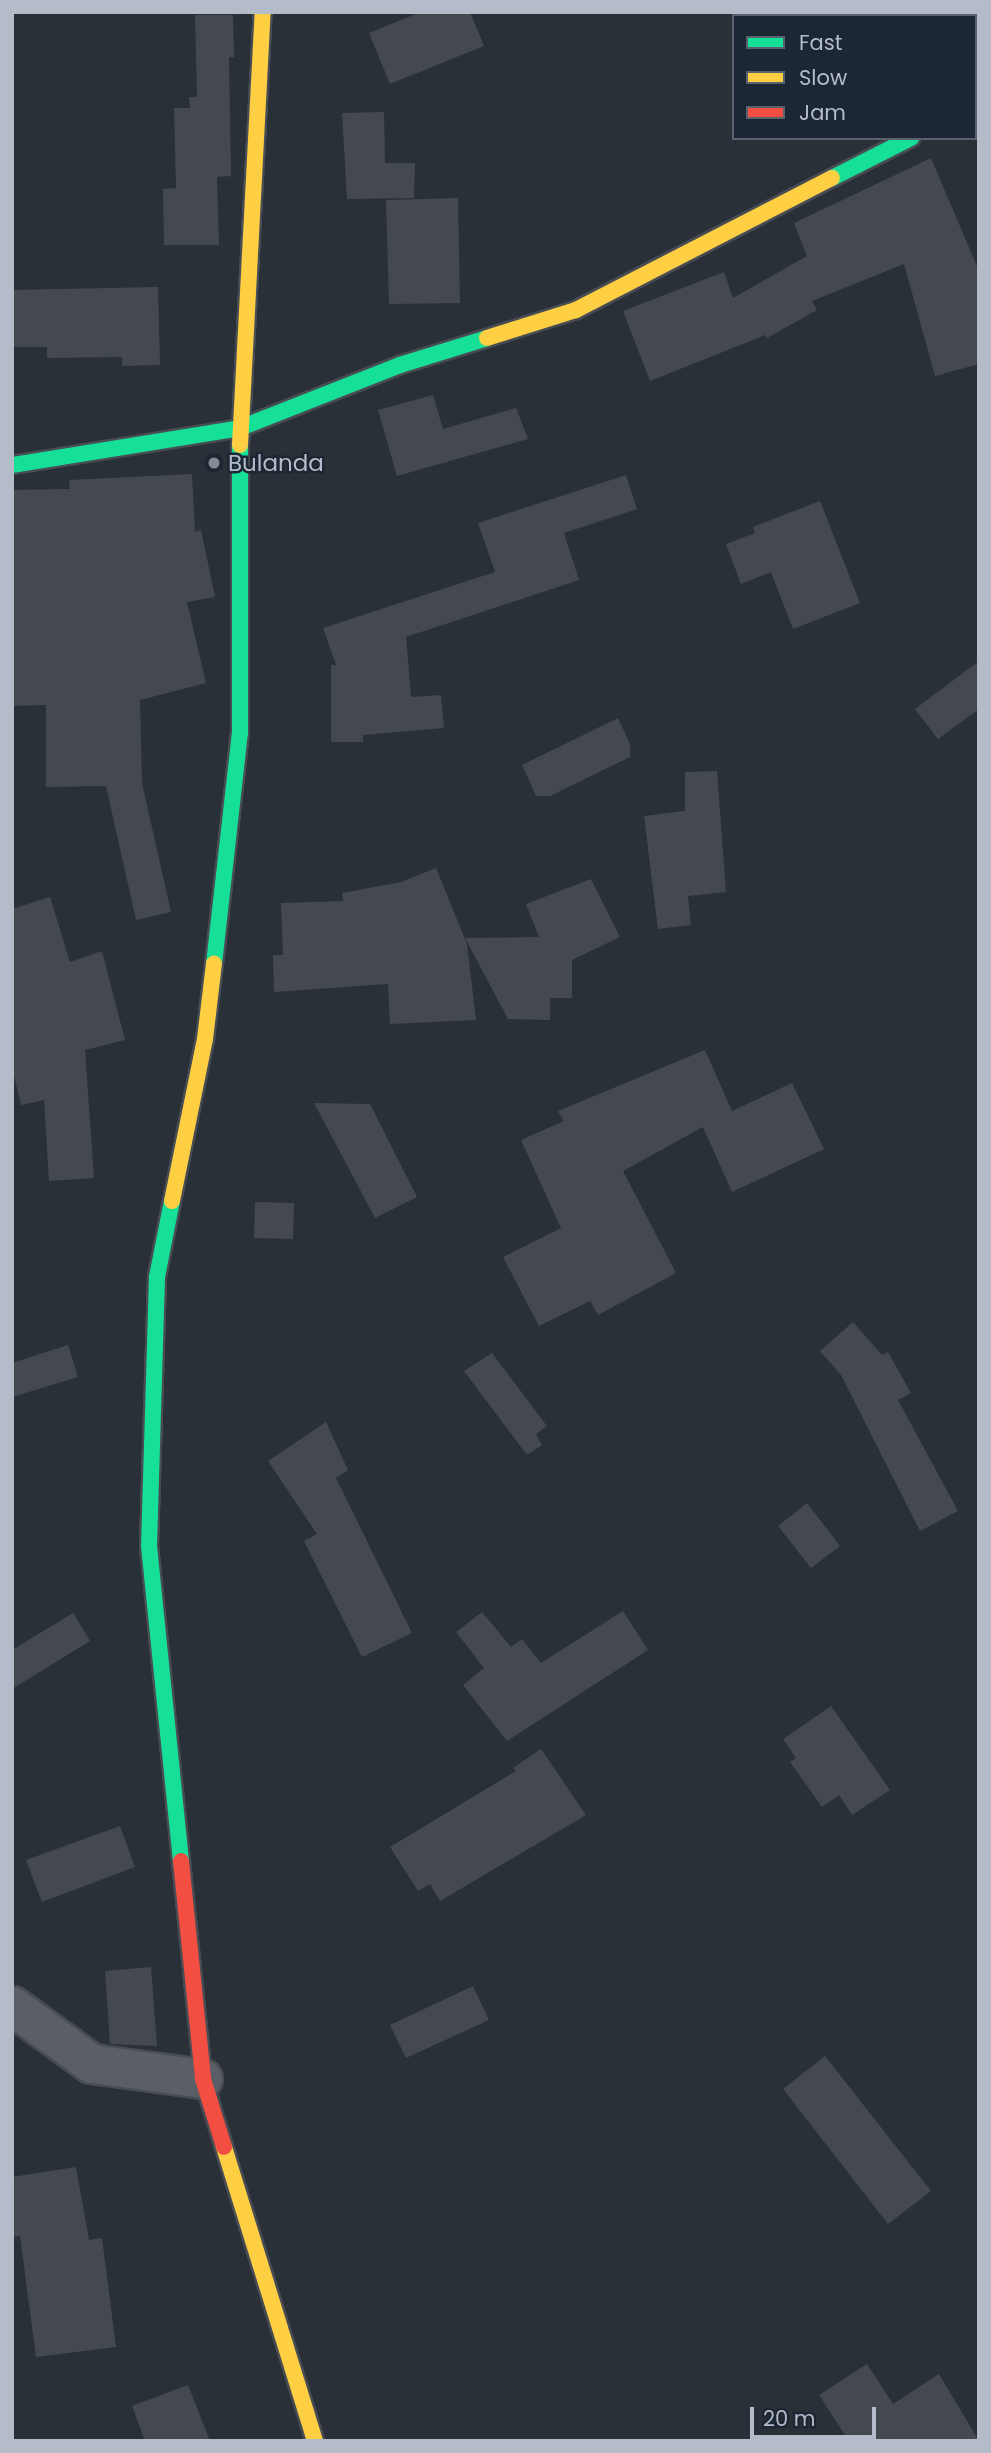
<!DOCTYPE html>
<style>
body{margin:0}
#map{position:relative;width:991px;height:2453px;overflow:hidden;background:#2a3038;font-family:Poppins,sans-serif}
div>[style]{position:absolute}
.building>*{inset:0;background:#444950}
.roads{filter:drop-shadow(2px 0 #484c53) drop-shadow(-2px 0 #484c53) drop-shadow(0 2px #484c53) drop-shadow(0 -2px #484c53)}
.street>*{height:38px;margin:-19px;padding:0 19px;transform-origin:19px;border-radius:19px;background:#5a5e66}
.fast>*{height:16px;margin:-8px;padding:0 8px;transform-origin:8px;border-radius:8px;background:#16e098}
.slow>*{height:16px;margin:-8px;padding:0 8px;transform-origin:8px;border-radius:8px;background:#ffcf43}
.jam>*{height:16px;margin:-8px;padding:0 8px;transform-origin:8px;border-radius:8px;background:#f24e42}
.dots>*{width:19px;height:19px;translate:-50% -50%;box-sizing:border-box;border:4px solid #1d2633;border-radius:50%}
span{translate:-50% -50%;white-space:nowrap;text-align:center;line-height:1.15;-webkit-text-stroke:5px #1d2633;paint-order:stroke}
.poi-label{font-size:23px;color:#b4bcc9}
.left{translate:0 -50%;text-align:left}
.frame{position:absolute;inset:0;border:14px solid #b4bcc9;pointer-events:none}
.legend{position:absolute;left:732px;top:14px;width:245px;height:126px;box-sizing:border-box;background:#1d2633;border:2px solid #59626f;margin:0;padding:9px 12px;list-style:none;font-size:21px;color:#b4bcc9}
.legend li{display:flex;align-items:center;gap:14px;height:35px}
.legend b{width:35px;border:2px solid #59626f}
.scale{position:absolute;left:750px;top:2407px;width:126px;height:32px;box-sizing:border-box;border:4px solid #b4bcc9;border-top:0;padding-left:9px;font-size:21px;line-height:24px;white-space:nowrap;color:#b4bcc9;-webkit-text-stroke:5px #1d2633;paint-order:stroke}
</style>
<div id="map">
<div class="building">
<div style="clip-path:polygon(421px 12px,470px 12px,484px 46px,390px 84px,369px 33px)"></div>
<div style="clip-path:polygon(195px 15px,233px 15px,234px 57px,229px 57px,231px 176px,217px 177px,219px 245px,164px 245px,163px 189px,176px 188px,174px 108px,190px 108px,189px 97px,197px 97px)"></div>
<div style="clip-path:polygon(384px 112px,385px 163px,415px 163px,414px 198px,347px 199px,342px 113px)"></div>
<div style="clip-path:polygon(931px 158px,979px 271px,979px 364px,935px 376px,904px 264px,812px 301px,817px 310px,767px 338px,765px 335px,650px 381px,623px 311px,724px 272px,733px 298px,807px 256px,794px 223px)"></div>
<div style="clip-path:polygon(458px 198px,460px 303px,389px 304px,386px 200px)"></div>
<div style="clip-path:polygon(158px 287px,160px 365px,122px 366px,122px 357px,47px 358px,47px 347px,12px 347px,12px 290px)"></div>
<div style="clip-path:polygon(433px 395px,443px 429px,516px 408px,528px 439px,397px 476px,378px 410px)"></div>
<div style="clip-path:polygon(192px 474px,195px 532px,201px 530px,215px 597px,187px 602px,206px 683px,140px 700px,142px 783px,171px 912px,136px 920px,106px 786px,46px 787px,46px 705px,12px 706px,12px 490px,70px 489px,69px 480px)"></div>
<div style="clip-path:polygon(626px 475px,637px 509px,564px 533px,579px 580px,406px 637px,411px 697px,441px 695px,444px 728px,363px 735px,363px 742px,331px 742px,331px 665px,336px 665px,323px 628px,495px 572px,478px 523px)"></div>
<div style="clip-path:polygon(820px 501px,860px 603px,793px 629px,771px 572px,741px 584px,726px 544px,755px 533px,753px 527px)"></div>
<div style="clip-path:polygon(979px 661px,979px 709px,938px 739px,915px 709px)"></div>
<div style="clip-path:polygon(618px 718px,630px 744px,630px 757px,550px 796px,536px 796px,522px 765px)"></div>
<div style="clip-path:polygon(717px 771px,726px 892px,688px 896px,691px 925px,658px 929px,644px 816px,685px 811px,685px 772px)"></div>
<div style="clip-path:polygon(436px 868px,467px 944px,476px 1020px,390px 1024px,388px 984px,274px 992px,273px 955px,283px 955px,281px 903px,343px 901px,342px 893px,401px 882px)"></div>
<div style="clip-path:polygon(591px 879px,620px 937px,572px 960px,572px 998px,550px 998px,550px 1020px,508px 1019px,465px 938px,539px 937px,526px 904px)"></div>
<div style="clip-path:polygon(50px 897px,70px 962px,102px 951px,125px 1040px,85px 1050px,94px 1178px,49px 1181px,44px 1100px,21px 1105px,12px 1067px,12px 909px)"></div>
<div style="clip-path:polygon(705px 1050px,732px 1111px,792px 1083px,824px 1149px,732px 1192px,703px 1127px,623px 1171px,676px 1273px,598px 1315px,590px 1301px,539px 1326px,503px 1257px,561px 1228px,521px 1140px,564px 1121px,558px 1111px)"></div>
<div style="clip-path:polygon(314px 1103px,370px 1104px,417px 1197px,375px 1218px)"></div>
<div style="clip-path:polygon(255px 1202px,294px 1203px,293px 1239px,254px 1238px)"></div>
<div style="clip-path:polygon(853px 1322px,882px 1355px,888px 1352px,911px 1393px,898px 1400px,958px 1511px,920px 1531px,841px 1375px,820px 1351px)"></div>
<div style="clip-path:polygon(68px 1345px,78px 1377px,12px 1397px,12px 1363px)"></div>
<div style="clip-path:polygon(492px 1353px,547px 1426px,536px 1434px,542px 1445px,527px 1455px,464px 1371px)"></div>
<div style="clip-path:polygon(326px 1422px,348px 1470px,336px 1478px,412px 1633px,362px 1657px,304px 1541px,317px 1534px,268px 1461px)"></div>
<div style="clip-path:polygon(807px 1503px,840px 1546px,811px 1568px,778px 1526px)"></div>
<div style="clip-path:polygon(623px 1611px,648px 1650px,507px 1741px,463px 1685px,484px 1668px,456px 1632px,482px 1612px,511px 1647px,522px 1639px,541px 1663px)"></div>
<div style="clip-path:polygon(73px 1613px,90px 1641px,12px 1689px,12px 1650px)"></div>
<div style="clip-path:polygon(831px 1706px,890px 1790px,852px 1815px,839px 1795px,822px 1807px,790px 1762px,796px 1758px,783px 1739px)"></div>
<div style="clip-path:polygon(541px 1749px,586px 1815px,440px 1901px,430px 1884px,418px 1891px,390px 1847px,516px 1771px,513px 1768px)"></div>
<div style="clip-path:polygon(120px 1826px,135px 1867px,42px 1902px,26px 1860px)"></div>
<div style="clip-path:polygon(151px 1967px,157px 2046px,110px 2044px,105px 1971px)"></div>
<div style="clip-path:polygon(473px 1986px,489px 2020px,406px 2058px,390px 2025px)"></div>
<div style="clip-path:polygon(825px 2056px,931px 2191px,888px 2224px,783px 2089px)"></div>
<div style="clip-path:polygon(76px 2167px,89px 2240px,102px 2238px,116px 2347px,36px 2357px,20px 2236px,12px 2237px,12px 2177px)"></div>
<div style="clip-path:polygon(867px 2364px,893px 2404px,939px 2374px,979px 2441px,835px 2441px,845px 2435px,819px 2395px)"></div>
<div style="clip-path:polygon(188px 2385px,210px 2441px,145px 2441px,132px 2406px)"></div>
</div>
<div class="roads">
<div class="street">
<div style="left:975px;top:107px;width:4px;rotate:-27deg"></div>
<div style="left:12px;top:2006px;width:99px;rotate:35.9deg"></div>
<div style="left:92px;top:2064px;width:112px;rotate:7.7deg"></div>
</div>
<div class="fast">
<div style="left:832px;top:178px;width:89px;rotate:-26.9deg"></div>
<div style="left:12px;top:465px;width:231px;rotate:-9.2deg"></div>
<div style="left:240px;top:428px;width:172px;rotate:-21.5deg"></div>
<div style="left:400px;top:365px;width:91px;rotate:-17.2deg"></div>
<div style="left:214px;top:964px;width:232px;rotate:-83.6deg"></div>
<div style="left:240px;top:733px;width:288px;rotate:-90deg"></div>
<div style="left:172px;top:1201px;width:77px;rotate:101.2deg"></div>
<div style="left:157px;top:1277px;width:269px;rotate:91.7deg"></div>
<div style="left:149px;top:1546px;width:317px;rotate:84.2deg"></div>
</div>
<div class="slow">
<div style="left:487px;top:338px;width:93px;rotate:-17.5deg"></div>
<div style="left:576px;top:310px;width:288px;rotate:-27.3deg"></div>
<div style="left:240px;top:445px;width:434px;rotate:-87deg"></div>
<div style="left:172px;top:1201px;width:165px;rotate:-78.5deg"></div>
<div style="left:205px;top:1039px;width:76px;rotate:-83.2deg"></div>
<div style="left:224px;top:2147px;width:308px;rotate:72.8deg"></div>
</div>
<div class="jam">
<div style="left:181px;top:1861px;width:219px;rotate:84.2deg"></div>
<div style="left:203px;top:2079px;width:71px;rotate:72.8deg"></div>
</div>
</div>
<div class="dots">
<div style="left:214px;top:463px;background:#848b96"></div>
</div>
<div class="poi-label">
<span class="left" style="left:228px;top:463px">Bulanda</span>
</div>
<div class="frame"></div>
<ul class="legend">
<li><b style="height:9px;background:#16e098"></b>Fast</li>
<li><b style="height:9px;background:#ffcf43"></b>Slow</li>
<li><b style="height:9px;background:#f24e42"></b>Jam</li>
</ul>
<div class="scale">20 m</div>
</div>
